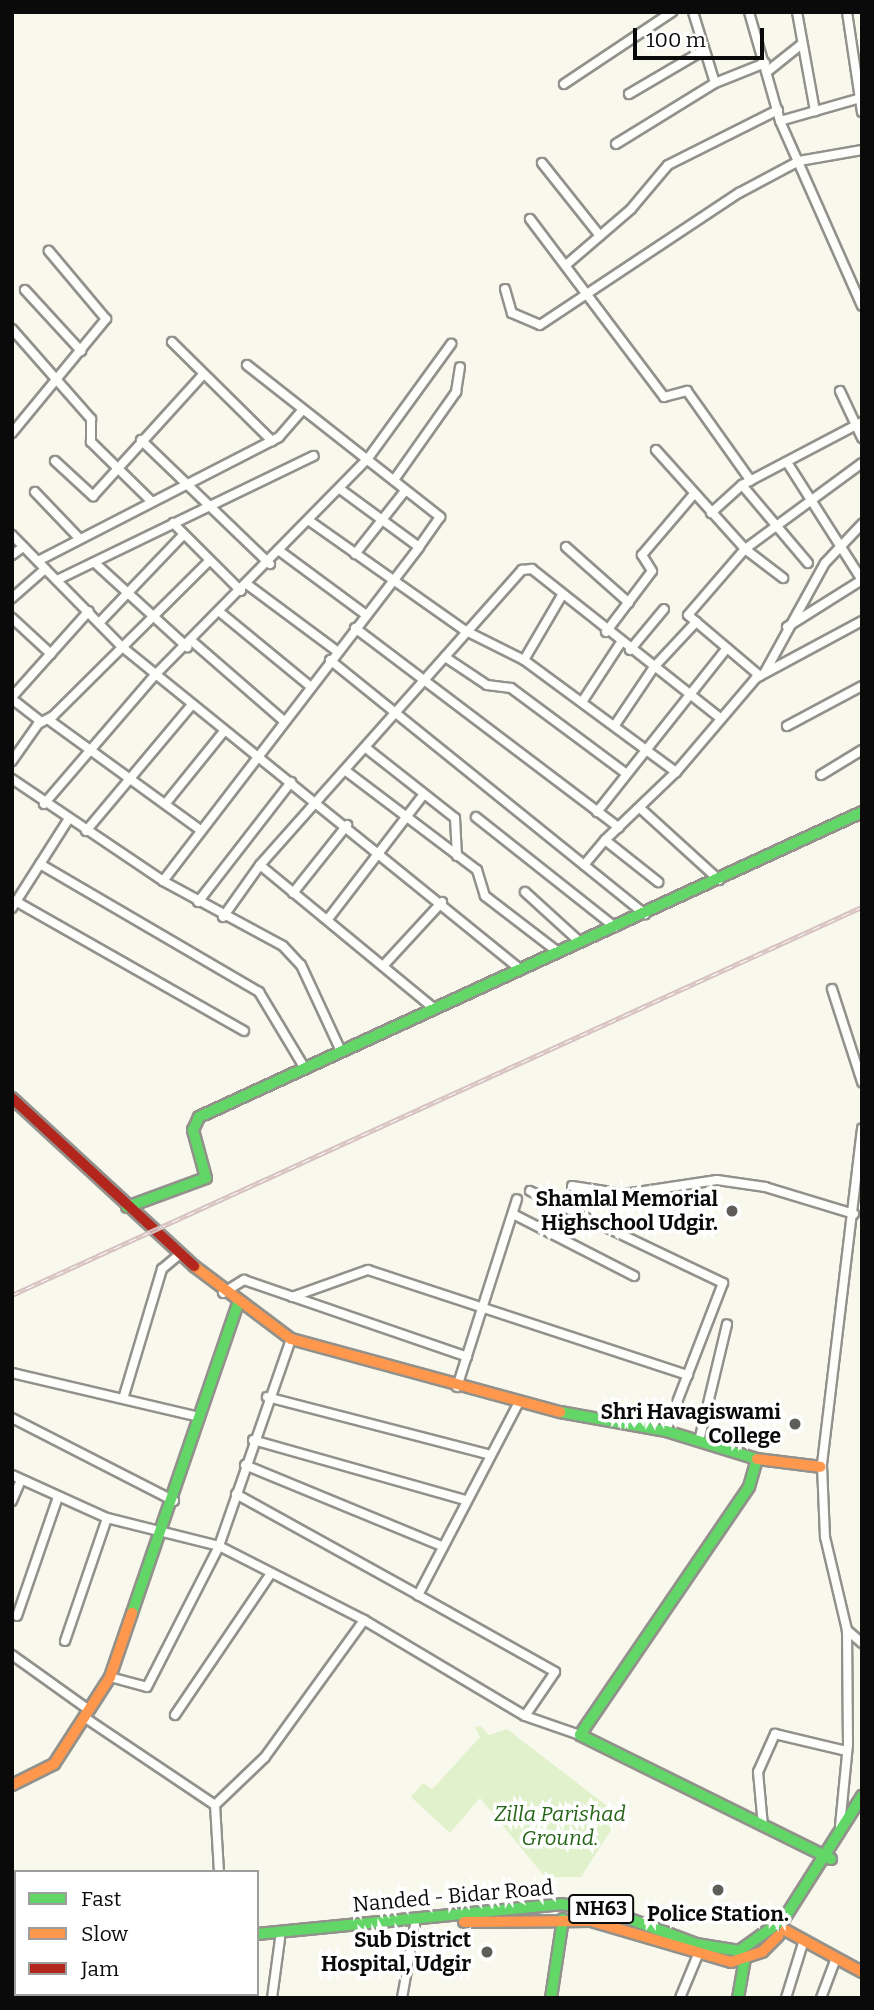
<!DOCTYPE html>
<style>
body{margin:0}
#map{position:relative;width:874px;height:2010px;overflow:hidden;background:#f9f8ed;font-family:Bitter,serif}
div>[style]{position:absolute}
.green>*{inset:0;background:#e1f1cb}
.roads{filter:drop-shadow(2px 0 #92918c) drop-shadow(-2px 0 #92918c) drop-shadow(0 2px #92918c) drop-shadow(0 -2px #92918c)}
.street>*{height:8px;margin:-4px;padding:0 4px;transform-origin:4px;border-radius:4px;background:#fefefc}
.fast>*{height:10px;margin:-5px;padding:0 5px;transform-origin:5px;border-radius:5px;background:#63d668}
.slow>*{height:10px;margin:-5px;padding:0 5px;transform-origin:5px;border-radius:5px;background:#ff974d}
.jam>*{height:10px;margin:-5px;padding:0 5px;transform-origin:5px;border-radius:5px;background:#b3261e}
.rail>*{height:5px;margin-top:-2.5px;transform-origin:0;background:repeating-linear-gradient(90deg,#fff 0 8px,#d7c2c2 0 16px);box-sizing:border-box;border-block:2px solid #d7c2c2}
.dots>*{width:19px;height:19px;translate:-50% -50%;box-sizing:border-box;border:4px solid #fff;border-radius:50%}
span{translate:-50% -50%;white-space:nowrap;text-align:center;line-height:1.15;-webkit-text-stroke:7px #fff;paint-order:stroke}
.shield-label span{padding:2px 5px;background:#fff;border:2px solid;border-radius:5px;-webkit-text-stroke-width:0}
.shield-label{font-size:19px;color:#0a0a0a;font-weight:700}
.poi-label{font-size:21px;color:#0a0a0a;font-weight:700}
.right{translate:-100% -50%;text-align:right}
.park-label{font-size:21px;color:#266517;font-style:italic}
.street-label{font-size:21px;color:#0a0a0a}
.frame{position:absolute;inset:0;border:14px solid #0a0a0a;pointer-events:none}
.legend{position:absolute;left:14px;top:1870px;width:245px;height:126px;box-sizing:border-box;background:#fff;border:2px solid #9d9d9d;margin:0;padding:9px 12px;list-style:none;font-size:21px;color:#0a0a0a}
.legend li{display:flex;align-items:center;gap:14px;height:35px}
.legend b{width:35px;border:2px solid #9d9d9d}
.scale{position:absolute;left:633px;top:28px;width:131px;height:32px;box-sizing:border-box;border:4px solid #0a0a0a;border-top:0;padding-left:9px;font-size:21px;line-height:24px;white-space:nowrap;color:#0a0a0a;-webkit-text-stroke:5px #fff;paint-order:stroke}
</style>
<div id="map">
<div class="green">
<div style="clip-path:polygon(481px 1726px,489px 1735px,507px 1729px,620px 1816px,581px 1877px,545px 1877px,480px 1798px,450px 1833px,411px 1797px,423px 1783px,432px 1789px,438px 1783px,480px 1737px,475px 1727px)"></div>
</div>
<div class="roads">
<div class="street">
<div style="left:693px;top:12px;width:74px;rotate:72.8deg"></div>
<div style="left:749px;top:12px;width:113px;rotate:74.1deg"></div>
<div style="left:780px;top:121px;width:202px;rotate:66.1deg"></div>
<div style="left:797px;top:12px;width:101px;rotate:79.7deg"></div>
<div style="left:847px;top:12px;width:101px;rotate:81.5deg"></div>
<div style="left:768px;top:71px;width:43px;rotate:-38.5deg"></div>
<div style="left:564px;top:84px;width:130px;rotate:-33.7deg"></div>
<div style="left:629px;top:94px;width:87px;rotate:-30.4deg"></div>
<div style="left:780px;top:121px;width:84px;rotate:-15.9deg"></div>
<div style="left:616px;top:144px;width:116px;rotate:-31.6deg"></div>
<div style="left:715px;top:83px;width:54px;rotate:-21.8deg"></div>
<div style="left:542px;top:163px;width:93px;rotate:51.5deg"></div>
<div style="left:530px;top:219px;width:223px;rotate:53deg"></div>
<div style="left:664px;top:397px;width:24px;rotate:-15deg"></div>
<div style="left:687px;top:391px;width:110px;rotate:54.6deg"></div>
<div style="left:566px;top:265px;width:86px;rotate:-40.7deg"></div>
<div style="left:631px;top:209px;width:57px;rotate:-49.9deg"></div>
<div style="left:668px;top:165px;width:123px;rotate:-26.6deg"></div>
<div style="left:505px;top:289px;width:25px;rotate:74deg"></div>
<div style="left:512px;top:313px;width:30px;rotate:23deg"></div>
<div style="left:540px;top:325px;width:239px;rotate:-33.6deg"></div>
<div style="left:739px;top:193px;width:68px;rotate:-28.1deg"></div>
<div style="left:799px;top:161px;width:64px;rotate:-9.9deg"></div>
<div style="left:25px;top:290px;width:83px;rotate:47.4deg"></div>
<div style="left:12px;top:329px;width:120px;rotate:48.7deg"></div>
<div style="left:91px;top:419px;width:23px;rotate:90deg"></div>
<div style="left:91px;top:442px;width:84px;rotate:44.5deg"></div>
<div style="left:172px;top:342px;width:141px;rotate:44.7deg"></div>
<div style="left:247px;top:365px;width:246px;rotate:38.2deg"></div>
<div style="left:440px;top:517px;width:37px;rotate:125deg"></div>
<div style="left:840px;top:391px;width:52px;rotate:64.9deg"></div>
<div style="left:12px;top:433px;width:148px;rotate:-50.5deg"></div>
<div style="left:106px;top:319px;width:89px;rotate:-130deg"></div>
<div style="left:141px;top:440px;width:179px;rotate:43.9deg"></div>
<div style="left:656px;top:450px;width:133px;rotate:48deg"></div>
<div style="left:745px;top:549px;width:48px;rotate:37.3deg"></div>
<div style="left:55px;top:461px;width:52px;rotate:42.6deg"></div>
<div style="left:93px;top:496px;width:162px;rotate:-47.8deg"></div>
<div style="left:394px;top:480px;width:108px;rotate:-54.8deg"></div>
<div style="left:456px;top:392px;width:25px;rotate:-81deg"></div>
<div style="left:742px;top:485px;width:102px;rotate:49.8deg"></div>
<div style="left:35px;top:492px;width:64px;rotate:46.3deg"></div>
<div style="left:711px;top:513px;width:42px;rotate:-42.1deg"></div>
<div style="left:742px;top:485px;width:136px;rotate:-27.7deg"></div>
<div style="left:311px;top:522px;width:187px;rotate:35.2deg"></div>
<div style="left:464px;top:630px;width:67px;rotate:26.6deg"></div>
<div style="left:524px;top:660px;width:189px;rotate:36.4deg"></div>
<div style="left:173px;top:523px;width:96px;rotate:45deg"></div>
<div style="left:12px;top:535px;width:156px;rotate:45.5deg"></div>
<div style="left:121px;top:646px;width:513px;rotate:38.99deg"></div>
<div style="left:566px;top:547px;width:84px;rotate:41.6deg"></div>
<div style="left:281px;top:552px;width:106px;rotate:36.5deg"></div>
<div style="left:355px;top:554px;width:80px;rotate:-51.6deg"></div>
<div style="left:12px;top:555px;width:14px;rotate:-36deg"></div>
<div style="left:38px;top:561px;width:271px;rotate:-27.2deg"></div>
<div style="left:279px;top:437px;width:35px;rotate:-49deg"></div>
<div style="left:95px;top:563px;width:125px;rotate:42.4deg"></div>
<div style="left:57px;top:580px;width:285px;rotate:-25.8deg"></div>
<div style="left:248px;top:585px;width:111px;rotate:36.6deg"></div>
<div style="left:12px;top:598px;width:44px;rotate:-41.3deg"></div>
<div style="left:221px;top:613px;width:115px;rotate:39.4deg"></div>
<div style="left:12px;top:618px;width:53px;rotate:42.7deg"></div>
<div style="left:99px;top:623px;width:122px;rotate:-46.3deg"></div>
<div style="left:787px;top:627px;width:89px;rotate:-32.1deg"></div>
<div style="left:862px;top:580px;width:138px;rotate:-122.5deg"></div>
<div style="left:355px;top:628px;width:331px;rotate:37.1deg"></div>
<div style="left:606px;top:632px;width:76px;rotate:-53deg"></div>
<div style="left:652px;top:571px;width:19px;rotate:-122deg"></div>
<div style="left:642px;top:555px;width:80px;rotate:-49.6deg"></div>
<div style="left:193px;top:642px;width:121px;rotate:41deg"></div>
<div style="left:630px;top:650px;width:53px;rotate:-50.3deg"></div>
<div style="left:445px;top:657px;width:50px;rotate:33.7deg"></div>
<div style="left:487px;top:685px;width:24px;rotate:7deg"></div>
<div style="left:511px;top:688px;width:144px;rotate:36.6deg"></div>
<div style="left:330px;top:660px;width:405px;rotate:38.9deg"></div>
<div style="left:524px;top:660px;width:73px;rotate:-59.6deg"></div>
<div style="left:765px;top:672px;width:124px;rotate:-61.2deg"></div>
<div style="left:825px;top:563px;width:54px;rotate:-46.5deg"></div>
<div style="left:760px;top:676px;width:94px;rotate:-139.7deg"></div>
<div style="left:688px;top:615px;width:87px;rotate:-49.2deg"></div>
<div style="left:745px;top:549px;width:145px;rotate:-36.3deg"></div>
<div style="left:12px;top:697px;width:115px;rotate:-48.2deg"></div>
<div style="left:12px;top:699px;width:36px;rotate:38deg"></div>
<div style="left:582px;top:702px;width:69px;rotate:-56.8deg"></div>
<div style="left:49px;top:720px;width:185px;rotate:36deg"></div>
<div style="left:615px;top:725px;width:70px;rotate:-56.1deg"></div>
<div style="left:654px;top:667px;width:62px;rotate:-47deg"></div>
<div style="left:787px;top:726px;width:85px;rotate:-28.1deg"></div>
<div style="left:366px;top:748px;width:113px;rotate:38.2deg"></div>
<div style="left:455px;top:818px;width:38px;rotate:87deg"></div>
<div style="left:12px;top:761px;width:45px;rotate:-54.9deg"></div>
<div style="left:38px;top:724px;width:17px;rotate:-28deg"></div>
<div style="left:53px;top:716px;width:220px;rotate:-44.8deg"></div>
<div style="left:346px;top:771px;width:164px;rotate:37.1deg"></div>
<div style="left:477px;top:870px;width:27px;rotate:73deg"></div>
<div style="left:485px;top:896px;width:92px;rotate:37.5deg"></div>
<div style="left:821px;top:775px;width:48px;rotate:-31.4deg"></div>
<div style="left:12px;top:779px;width:182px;rotate:34deg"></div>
<div style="left:163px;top:881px;width:136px;rotate:28.4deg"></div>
<div style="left:283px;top:946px;width:26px;rotate:47deg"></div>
<div style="left:301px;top:965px;width:93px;rotate:65.1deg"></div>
<div style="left:166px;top:803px;width:92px;rotate:-51.1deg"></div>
<div style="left:44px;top:804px;width:170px;rotate:-49.3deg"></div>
<div style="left:155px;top:675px;width:305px;rotate:-45.5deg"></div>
<div style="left:369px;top:457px;width:140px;rotate:-54deg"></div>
<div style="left:640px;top:808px;width:107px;rotate:42.3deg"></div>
<div style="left:597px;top:812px;width:209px;rotate:-51.6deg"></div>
<div style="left:476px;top:817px;width:177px;rotate:38.4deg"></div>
<div style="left:86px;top:831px;width:163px;rotate:-50deg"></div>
<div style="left:605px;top:840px;width:98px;rotate:-43.8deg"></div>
<div style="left:676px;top:772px;width:123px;rotate:-49.6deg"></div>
<div style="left:756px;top:678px;width:120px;rotate:-28.3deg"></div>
<div style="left:40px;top:864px;width:254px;rotate:30.3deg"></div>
<div style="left:259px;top:992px;width:87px;rotate:59deg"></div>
<div style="left:260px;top:865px;width:223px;rotate:39.5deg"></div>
<div style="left:584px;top:865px;width:33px;rotate:-50deg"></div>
<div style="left:605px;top:840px;width:68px;rotate:38.4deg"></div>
<div style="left:163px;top:881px;width:421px;rotate:-52.5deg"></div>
<div style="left:419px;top:547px;width:98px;rotate:-143.7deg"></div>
<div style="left:525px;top:892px;width:74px;rotate:42.3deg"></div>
<div style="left:293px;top:893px;width:87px;rotate:-51.5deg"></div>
<div style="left:17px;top:902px;width:261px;rotate:29.6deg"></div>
<div style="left:198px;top:902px;width:152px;rotate:-52.2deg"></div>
<div style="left:12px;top:908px;width:104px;rotate:-57.5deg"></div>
<div style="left:223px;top:917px;width:64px;rotate:-54.6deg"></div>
<div style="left:260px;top:865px;width:395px;rotate:-48.4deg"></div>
<div style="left:522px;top:570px;width:10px;rotate:-6deg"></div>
<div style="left:532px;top:569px;width:241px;rotate:38.4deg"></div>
<div style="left:328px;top:919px;width:156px;rotate:-52.5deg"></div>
<div style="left:383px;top:966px;width:87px;rotate:-47.3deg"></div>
<div style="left:832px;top:989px;width:98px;rotate:72.1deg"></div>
<div style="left:572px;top:1186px;width:53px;rotate:8.7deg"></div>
<div style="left:624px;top:1194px;width:94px;rotate:-8.6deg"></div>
<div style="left:717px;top:1180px;width:49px;rotate:8.3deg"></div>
<div style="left:765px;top:1187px;width:93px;rotate:16.9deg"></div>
<div style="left:530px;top:1191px;width:214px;rotate:25.5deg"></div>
<div style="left:723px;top:1283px;width:159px;rotate:111.1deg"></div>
<div style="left:513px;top:1214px;width:136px;rotate:27.1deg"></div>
<div style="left:223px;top:1293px;width:25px;rotate:-32deg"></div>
<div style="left:244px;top:1280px;width:236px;rotate:19deg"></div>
<div style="left:292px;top:1297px;width:81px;rotate:-19.6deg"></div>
<div style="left:368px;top:1270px;width:337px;rotate:18.2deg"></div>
<div style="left:12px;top:1373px;width:193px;rotate:13.2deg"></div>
<div style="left:457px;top:1387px;width:197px;rotate:-72.3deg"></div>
<div style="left:267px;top:1397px;width:227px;rotate:14.5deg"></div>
<div style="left:123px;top:1399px;width:136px;rotate:-73.3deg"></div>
<div style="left:162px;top:1269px;width:23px;rotate:-40deg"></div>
<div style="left:518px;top:1404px;width:216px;rotate:117.6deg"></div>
<div style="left:418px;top:1595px;width:157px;rotate:29.3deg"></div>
<div style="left:555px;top:1672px;width:53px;rotate:124.3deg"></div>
<div style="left:12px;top:1418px;width:182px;rotate:27.1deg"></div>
<div style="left:253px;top:1440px;width:220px;rotate:15.8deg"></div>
<div style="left:699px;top:1441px;width:120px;rotate:-76.5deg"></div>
<div style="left:245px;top:1465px;width:213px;rotate:22.4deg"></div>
<div style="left:12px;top:1475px;width:104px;rotate:24.4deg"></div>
<div style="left:107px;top:1518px;width:115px;rotate:14deg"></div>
<div style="left:219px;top:1546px;width:163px;rotate:27deg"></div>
<div style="left:364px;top:1620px;width:187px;rotate:30.8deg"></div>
<div style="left:525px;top:1716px;width:58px;rotate:19.1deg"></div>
<div style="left:236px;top:1494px;width:208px;rotate:29deg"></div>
<div style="left:12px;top:1501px;width:23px;rotate:-67deg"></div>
<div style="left:17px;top:1616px;width:126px;rotate:-71deg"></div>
<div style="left:847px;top:1630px;width:20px;rotate:41deg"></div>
<div style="left:65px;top:1641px;width:130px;rotate:-71.1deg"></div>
<div style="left:12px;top:1655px;width:95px;rotate:35.5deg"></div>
<div style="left:110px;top:1677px;width:38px;rotate:15deg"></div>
<div style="left:147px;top:1687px;width:158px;rotate:-62.9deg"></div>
<div style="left:219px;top:1546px;width:219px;rotate:-70.8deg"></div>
<div style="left:175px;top:1715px;width:171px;rotate:-55.9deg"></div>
<div style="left:84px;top:1717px;width:158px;rotate:33.9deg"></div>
<div style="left:215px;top:1805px;width:67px;rotate:86.6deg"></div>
<div style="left:215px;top:1805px;width:69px;rotate:-43.8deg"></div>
<div style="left:265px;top:1757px;width:169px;rotate:-54.1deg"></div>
<div style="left:763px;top:1826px;width:54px;rotate:-95.3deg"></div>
<div style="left:758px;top:1772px;width:42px;rotate:-65.9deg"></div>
<div style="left:775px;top:1734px;width:74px;rotate:13.3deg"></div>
<div style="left:840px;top:1826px;width:82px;rotate:-84.4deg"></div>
<div style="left:848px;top:1744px;width:114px;rotate:-90.5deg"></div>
<div style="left:847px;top:1630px;width:96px;rotate:-103.3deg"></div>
<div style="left:825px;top:1537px;width:73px;rotate:-92.4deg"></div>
<div style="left:822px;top:1464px;width:338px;rotate:-83.2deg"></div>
<div style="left:272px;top:1998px;width:60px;rotate:-82.3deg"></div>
<div style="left:402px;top:1998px;width:74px;rotate:-79.9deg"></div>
<div style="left:680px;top:1998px;width:44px;rotate:-67.5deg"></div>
<div style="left:786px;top:1998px;width:61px;rotate:-72.8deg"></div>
<div style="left:821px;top:1998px;width:43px;rotate:-69.4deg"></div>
</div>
<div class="fast">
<div style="left:127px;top:1207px;width:84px;rotate:-20.2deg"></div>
<div style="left:206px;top:1178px;width:50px;rotate:-105.2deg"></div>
<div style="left:193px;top:1130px;width:14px;rotate:-65deg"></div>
<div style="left:199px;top:1117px;width:730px;rotate:-24.7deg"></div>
<div style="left:560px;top:1412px;width:108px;rotate:10.2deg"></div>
<div style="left:666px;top:1431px;width:95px;rotate:17.1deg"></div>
<div style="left:757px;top:1459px;width:29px;rotate:106deg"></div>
<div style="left:749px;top:1487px;width:300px;rotate:124.3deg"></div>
<div style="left:580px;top:1735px;width:280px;rotate:26.3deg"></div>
<div style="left:132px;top:1613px;width:327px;rotate:-71.1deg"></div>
<div style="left:257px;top:1934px;width:305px;rotate:-5.6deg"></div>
<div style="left:561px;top:1904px;width:51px;rotate:9.1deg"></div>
<div style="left:611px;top:1912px;width:91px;rotate:20.6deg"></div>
<div style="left:696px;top:1944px;width:44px;rotate:9.2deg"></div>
<div style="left:739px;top:1951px;width:55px;rotate:-35.4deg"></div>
<div style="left:784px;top:1919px;width:146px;rotate:-57.6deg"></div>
<div style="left:12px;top:1953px;width:4px;rotate:-14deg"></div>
<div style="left:551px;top:1998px;width:80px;rotate:-81.4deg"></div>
<div style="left:738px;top:1998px;width:39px;rotate:-80deg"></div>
</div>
<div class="slow">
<div style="left:194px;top:1266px;width:121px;rotate:37deg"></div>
<div style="left:291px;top:1339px;width:279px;rotate:15.2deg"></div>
<div style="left:757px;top:1459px;width:64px;rotate:7.1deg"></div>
<div style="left:12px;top:1785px;width:47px;rotate:-26.6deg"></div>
<div style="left:54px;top:1764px;width:103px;rotate:-57.2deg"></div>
<div style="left:110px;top:1677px;width:68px;rotate:-71deg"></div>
<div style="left:464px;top:1922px;width:127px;rotate:-0.5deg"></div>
<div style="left:591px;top:1921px;width:146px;rotate:16.3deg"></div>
<div style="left:731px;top:1962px;width:33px;rotate:-18deg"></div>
<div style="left:762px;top:1952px;width:23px;rotate:-45deg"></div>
<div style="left:785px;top:1930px;width:88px;rotate:28.6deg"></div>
</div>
<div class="jam">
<div style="left:12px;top:1098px;width:248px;rotate:42.7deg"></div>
</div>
</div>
<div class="rail">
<div style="left:12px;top:1295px;width:934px;rotate:-24.54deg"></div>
</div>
<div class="dots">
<div style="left:732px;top:1211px;background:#5e5d59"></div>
<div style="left:795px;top:1424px;background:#5e5d59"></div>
<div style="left:718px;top:1890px;background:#5e5d59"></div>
<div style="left:487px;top:1952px;background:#5e5d59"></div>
</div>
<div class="shield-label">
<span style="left:601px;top:1909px">NH63</span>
</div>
<div class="poi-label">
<span class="right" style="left:718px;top:1211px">Shamlal Memorial<br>Highschool Udgir.</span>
<span class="right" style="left:781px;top:1424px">Shri Havagiswami<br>College</span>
<span style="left:718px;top:1914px">Police Station.</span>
<span class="right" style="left:471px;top:1952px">Sub District<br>Hospital, Udgir</span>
</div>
<div class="park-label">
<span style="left:560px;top:1826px">Zilla Parishad<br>Ground.</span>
</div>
<div class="street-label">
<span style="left:453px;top:1896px;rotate:-5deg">Nanded - Bidar Road</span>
</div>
<div class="frame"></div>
<ul class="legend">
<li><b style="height:9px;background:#63d668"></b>Fast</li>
<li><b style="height:9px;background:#ff974d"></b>Slow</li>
<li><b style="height:9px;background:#b3261e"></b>Jam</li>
</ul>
<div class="scale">100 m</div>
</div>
